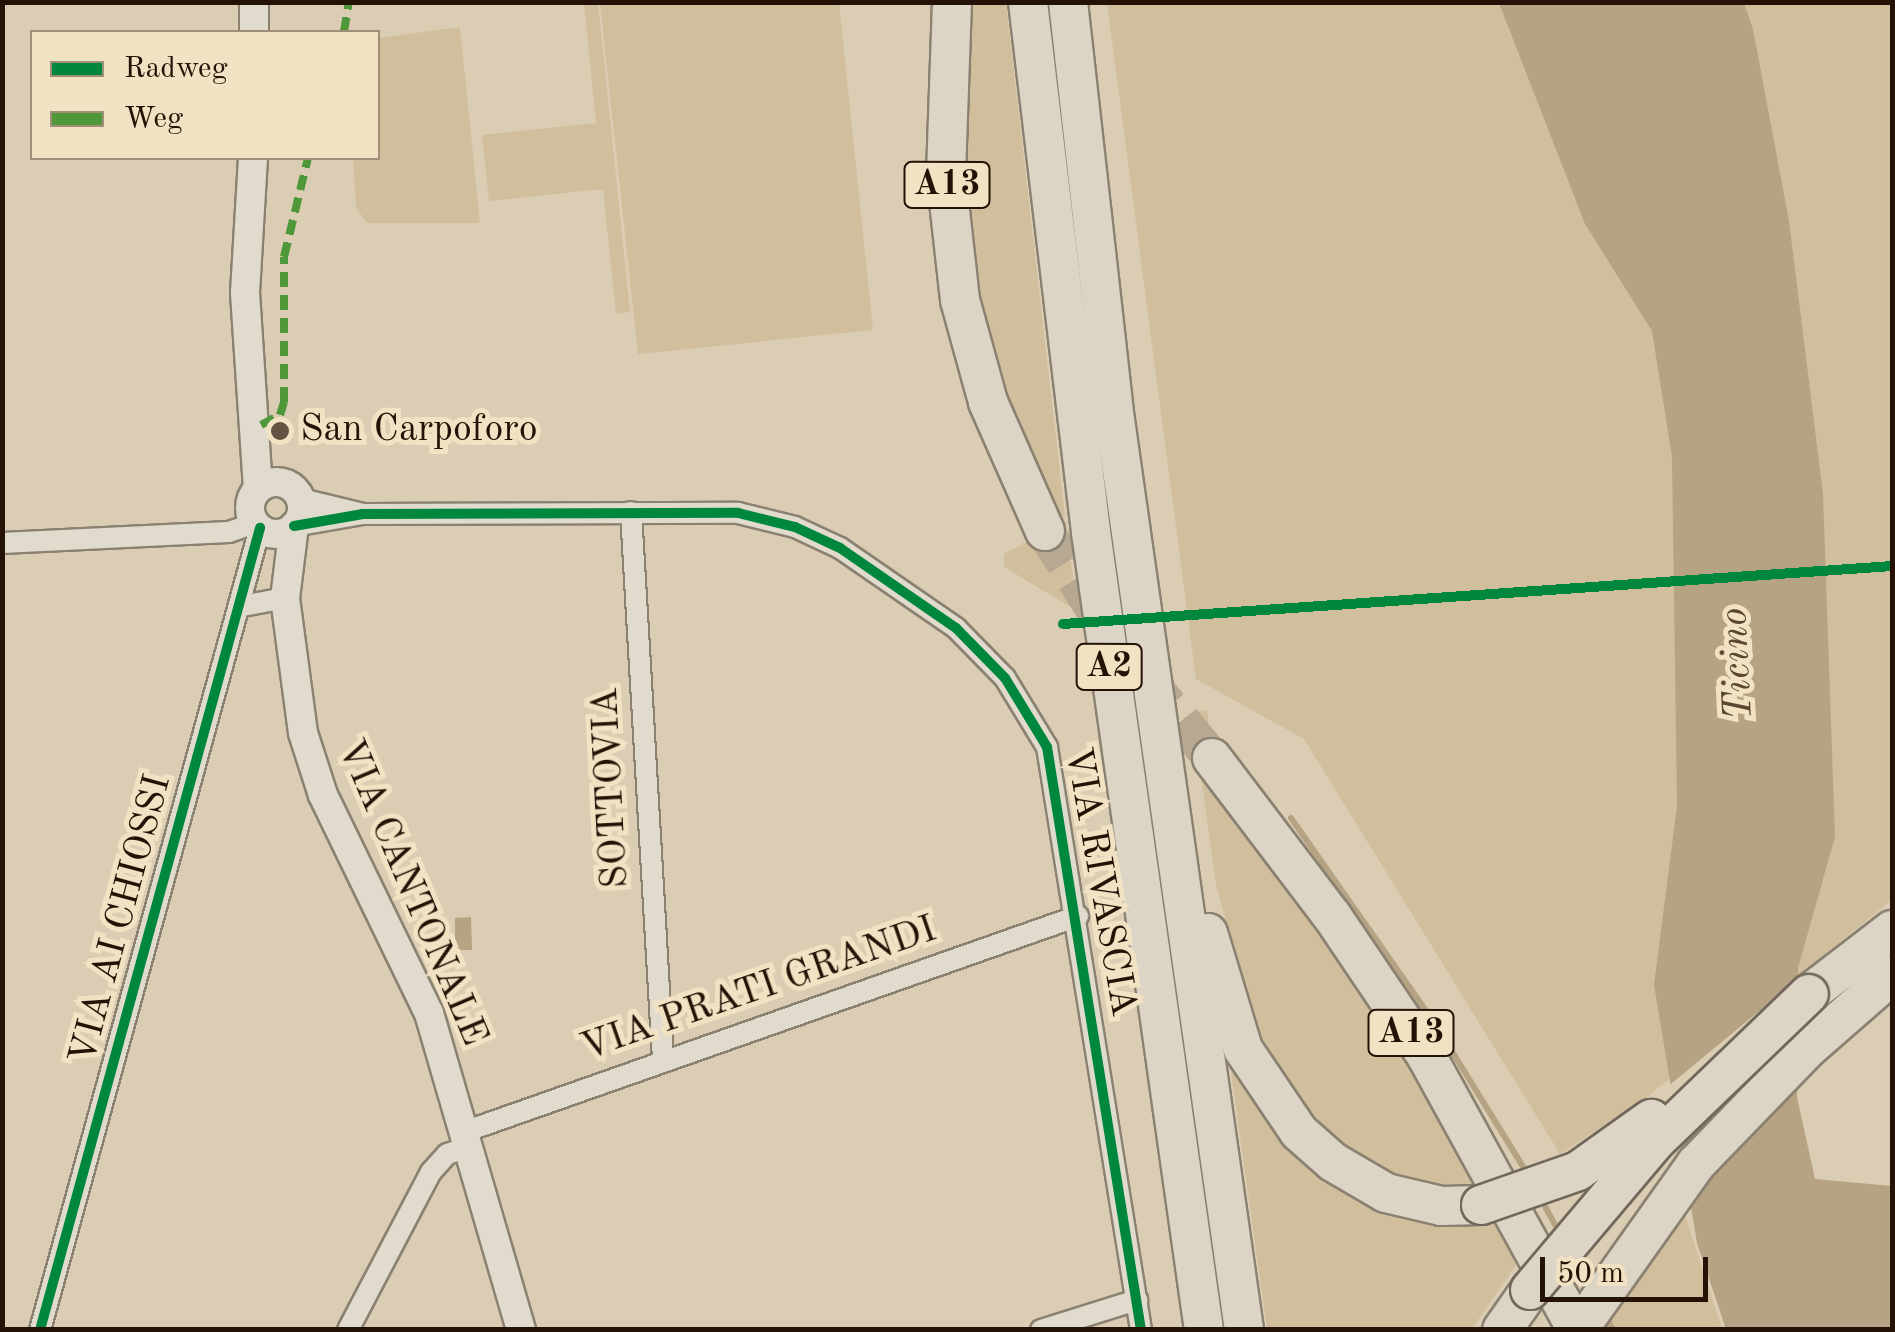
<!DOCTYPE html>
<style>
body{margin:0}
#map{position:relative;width:1895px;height:1332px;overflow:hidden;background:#dacdb4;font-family:"Old Standard TT",serif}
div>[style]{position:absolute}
.green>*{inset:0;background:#d1be9c}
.water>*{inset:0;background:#b6a383}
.pier>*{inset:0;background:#dacdb4}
.stream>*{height:6px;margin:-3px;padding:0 3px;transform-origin:3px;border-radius:3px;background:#b6a383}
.highway-tunnel>*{height:38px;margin-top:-19px;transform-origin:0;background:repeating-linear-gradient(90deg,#b6a891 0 38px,transparent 0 57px)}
.roads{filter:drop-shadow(2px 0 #8a8171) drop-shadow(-2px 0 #8a8171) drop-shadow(0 2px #8a8171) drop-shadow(0 -2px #8a8171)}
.street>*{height:20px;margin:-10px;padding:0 10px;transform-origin:10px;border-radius:10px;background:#e1dbce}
.secondary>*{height:28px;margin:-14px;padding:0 14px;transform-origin:14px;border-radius:14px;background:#e1dbce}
.secondary>.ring{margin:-14px;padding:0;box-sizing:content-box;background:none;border:28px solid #e1dbce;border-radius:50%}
.highway>*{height:38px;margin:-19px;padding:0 19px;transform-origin:19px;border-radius:19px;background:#dcd5c6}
.bridges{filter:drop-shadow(2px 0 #71675a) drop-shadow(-2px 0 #71675a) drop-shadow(0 2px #71675a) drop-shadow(0 -2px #71675a)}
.highway-bridge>*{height:38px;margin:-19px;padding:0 19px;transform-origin:19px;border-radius:19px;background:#dcd5c6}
.quiet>*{height:8px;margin-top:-4px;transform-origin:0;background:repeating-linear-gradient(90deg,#4e983a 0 15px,transparent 0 23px)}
.cycleway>*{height:10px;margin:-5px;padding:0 5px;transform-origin:5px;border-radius:5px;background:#00873e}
.dots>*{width:28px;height:28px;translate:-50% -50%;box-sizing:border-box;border:5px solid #f1e2c4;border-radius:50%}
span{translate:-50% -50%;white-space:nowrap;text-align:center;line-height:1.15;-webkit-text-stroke:10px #f1e2c4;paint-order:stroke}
.shield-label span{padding:2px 8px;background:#f1e2c4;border:2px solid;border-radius:8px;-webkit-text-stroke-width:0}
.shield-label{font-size:35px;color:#251206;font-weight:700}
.poi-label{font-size:38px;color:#251206}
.left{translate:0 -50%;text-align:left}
.street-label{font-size:38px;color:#251206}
.water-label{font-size:40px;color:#594530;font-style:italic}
.frame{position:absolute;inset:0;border:5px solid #251206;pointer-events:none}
.legend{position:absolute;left:30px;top:30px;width:350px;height:130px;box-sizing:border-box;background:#f1e2c4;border:2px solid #9f8f78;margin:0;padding:12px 18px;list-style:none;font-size:30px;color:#251206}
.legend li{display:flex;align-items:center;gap:20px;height:50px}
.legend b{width:50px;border:2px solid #9f8f78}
.scale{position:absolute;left:1540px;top:1257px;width:168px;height:45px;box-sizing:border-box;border:5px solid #251206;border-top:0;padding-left:12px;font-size:30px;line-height:35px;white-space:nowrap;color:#251206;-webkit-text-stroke:8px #f1e2c4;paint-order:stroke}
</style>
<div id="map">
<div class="green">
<div style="clip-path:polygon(584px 3px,598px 3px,630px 312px,616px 314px,603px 189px,489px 201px,482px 135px,596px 123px)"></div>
<div style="clip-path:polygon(600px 3px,839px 3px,873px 330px,638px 354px)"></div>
<div style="clip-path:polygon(961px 3px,1006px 3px,1065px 517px,1058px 516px,983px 359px,954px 95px)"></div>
<div style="clip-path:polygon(1107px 3px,1892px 3px,1892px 900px,1647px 1097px,1560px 1154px,1304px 739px,1196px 679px)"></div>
<div style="clip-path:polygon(460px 27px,480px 223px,367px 223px,356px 208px,353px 158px,378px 158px,378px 38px)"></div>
<div style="clip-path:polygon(1066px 521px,1077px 611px,1004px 567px,1004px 554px)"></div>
<div style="clip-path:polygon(1207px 710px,1216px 795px,1277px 867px,1390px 1029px,1485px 1186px,1429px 1189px,1369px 1167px,1307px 1116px,1258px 1042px,1216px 884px,1192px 712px)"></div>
<div style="clip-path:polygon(1226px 1036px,1303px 1149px,1493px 1217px,1518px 1262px,1472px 1329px,1267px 1329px)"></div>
<div style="clip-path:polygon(1684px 1212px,1722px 1329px,1604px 1330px,1651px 1258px)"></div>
</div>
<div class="water">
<div style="clip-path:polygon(1499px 3px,1744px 3px,1753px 29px,1789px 221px,1823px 494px,1835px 837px,1798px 968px,1797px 1097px,1815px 1179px,1892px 1186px,1892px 1329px,1726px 1329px,1697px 1243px,1654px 985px,1677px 806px,1672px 457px,1652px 331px,1585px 224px)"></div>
<div style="clip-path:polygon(471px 917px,472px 950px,455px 950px,455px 918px)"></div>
</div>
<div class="pier">
<div style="clip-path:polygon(1803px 975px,1675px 1140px,1666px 1088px)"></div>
</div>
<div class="stream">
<div style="left:1291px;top:818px;width:249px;rotate:55deg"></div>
<div style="left:1434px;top:1022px;width:180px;rotate:58.4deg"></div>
<div style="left:1541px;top:1199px;width:42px;rotate:61.6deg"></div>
<div style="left:1575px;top:1260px;width:33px;rotate:63deg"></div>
<div style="left:1604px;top:1313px;width:19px;rotate:62deg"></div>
</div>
<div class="highway-tunnel">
<div style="left:1045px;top:531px;width:122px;rotate:57.7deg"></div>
<div style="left:1145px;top:677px;width:105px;rotate:50.4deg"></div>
</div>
<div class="roads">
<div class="street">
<div style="left:301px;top:499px;width:64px;rotate:13.6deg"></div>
<div style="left:631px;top:512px;width:548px;rotate:86.65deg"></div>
<div style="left:294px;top:526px;width:70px;rotate:-9.9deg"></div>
<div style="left:363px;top:514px;width:375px;rotate:-0.2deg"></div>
<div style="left:738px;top:513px;width:59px;rotate:13.8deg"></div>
<div style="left:795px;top:527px;width:50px;rotate:25deg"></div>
<div style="left:840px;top:548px;width:141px;rotate:34.6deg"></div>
<div style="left:956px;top:628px;width:70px;rotate:45.6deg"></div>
<div style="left:1005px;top:678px;width:81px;rotate:58.7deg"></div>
<div style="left:1047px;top:747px;width:591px;rotate:80.84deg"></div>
<div style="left:2px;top:543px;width:227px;rotate:-2.8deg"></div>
<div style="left:229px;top:532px;width:28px;rotate:-19deg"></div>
<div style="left:242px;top:606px;width:44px;rotate:-10.5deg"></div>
<div style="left:464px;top:1132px;width:651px;rotate:-19.38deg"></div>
<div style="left:40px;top:1330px;width:832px;rotate:-74.66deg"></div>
<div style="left:348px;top:1330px;width:178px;rotate:-62.3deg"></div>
<div style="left:431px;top:1172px;width:24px;rotate:-48deg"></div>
<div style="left:447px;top:1154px;width:23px;rotate:-18deg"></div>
<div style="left:1041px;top:1330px;width:101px;rotate:-17.4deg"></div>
</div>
<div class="secondary">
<div style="left:254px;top:32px;width:30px;rotate:-90deg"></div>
<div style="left:253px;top:158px;width:135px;rotate:93.4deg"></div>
<div style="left:245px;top:293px;width:196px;rotate:86.2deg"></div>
<div class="ring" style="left:250px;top:482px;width:24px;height:24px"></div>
<div style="left:294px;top:526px;width:73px;rotate:97.1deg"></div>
<div style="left:285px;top:598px;width:136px;rotate:82.4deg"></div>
<div style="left:303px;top:733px;width:65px;rotate:72.1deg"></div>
<div style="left:323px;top:795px;width:242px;rotate:64.1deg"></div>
<div style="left:429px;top:1013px;width:330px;rotate:73.8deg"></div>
</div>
<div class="highway">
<div style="left:952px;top:2px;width:173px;rotate:92deg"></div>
<div style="left:946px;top:175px;width:126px;rotate:83.6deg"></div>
<div style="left:960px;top:300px;width:106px;rotate:74.6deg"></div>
<div style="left:988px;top:402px;width:141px;rotate:66.2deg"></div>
<div style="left:1028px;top:2px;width:534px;rotate:83.22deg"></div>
<div style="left:1091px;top:532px;width:806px;rotate:81.94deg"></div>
<div style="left:1068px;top:2px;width:421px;rotate:83.6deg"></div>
<div style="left:1115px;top:420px;width:919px;rotate:81.93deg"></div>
<div style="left:1212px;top:758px;width:198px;rotate:52.8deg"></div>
<div style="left:1332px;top:916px;width:170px;rotate:56deg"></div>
<div style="left:1427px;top:1057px;width:311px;rotate:61.2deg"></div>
<div style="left:1208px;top:933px;width:121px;rotate:73.2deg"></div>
<div style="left:1243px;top:1049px;width:100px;rotate:56deg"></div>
<div style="left:1299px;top:1132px;width:45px;rotate:41.4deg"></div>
<div style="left:1333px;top:1162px;width:61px;rotate:30.3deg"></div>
<div style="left:1386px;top:1193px;width:57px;rotate:13.3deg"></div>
<div style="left:1441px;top:1206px;width:40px;rotate:-1.4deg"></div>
<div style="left:1809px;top:994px;width:105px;rotate:-37.6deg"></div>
<div style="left:1502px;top:1330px;width:49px;rotate:-55deg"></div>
<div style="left:1578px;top:1330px;width:204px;rotate:-54.6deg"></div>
<div style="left:1696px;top:1164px;width:158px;rotate:-46deg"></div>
<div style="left:1806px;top:1050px;width:114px;rotate:-41.1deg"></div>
</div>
</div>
<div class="bridges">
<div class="highway-bridge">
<div style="left:1481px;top:1205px;width:103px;rotate:-19.3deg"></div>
<div style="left:1578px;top:1171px;width:90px;rotate:-35.5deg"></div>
<div style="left:1530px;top:1290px;width:195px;rotate:-49.8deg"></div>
<div style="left:1656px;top:1141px;width:212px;rotate:-43.9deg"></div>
</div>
</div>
<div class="quiet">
<div style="left:344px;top:32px;width:30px;rotate:-81deg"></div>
<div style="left:261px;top:425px;width:21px;rotate:-28deg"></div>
<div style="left:280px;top:415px;width:14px;rotate:-73deg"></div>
<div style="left:284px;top:402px;width:145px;rotate:-90deg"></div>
<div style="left:284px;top:257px;width:102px;rotate:-76.4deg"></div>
</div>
<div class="cycleway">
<div style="left:294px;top:526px;width:70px;rotate:-9.9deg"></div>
<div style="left:363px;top:514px;width:375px;rotate:-0.2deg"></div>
<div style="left:738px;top:513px;width:59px;rotate:13.8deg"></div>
<div style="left:795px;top:527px;width:50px;rotate:25deg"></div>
<div style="left:840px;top:548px;width:141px;rotate:34.6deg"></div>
<div style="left:956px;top:628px;width:70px;rotate:45.6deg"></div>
<div style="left:1005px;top:678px;width:81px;rotate:58.7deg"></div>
<div style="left:1047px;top:747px;width:591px;rotate:80.84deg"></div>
<div style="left:1063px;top:624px;width:831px;rotate:-4deg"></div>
<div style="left:40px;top:1330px;width:832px;rotate:-74.66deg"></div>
</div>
<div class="dots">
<div style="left:280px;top:431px;background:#645343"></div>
</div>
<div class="shield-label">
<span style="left:947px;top:185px">A13</span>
<span style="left:1109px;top:667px">A2</span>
<span style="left:1411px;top:1033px">A13</span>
</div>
<div class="poi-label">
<span class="left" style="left:300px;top:431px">San Carpoforo</span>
</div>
<div class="street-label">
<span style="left:612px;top:788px;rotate:-93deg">SOTTOVIA</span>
<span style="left:1099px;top:882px;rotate:80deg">VIA RIVASCIA</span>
<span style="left:411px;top:893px;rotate:67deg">VIA CANTONALE</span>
<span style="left:122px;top:920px;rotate:-75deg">VIA AI CHIOSSI</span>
<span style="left:759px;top:990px;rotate:-19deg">VIA PRATI GRANDI</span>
</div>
<div class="water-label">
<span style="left:1738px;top:664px;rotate:-93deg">Ticino</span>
</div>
<div class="frame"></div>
<ul class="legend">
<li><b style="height:12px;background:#00873e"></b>Radweg</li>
<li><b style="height:12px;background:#4e983a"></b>Weg</li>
</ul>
<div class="scale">50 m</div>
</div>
